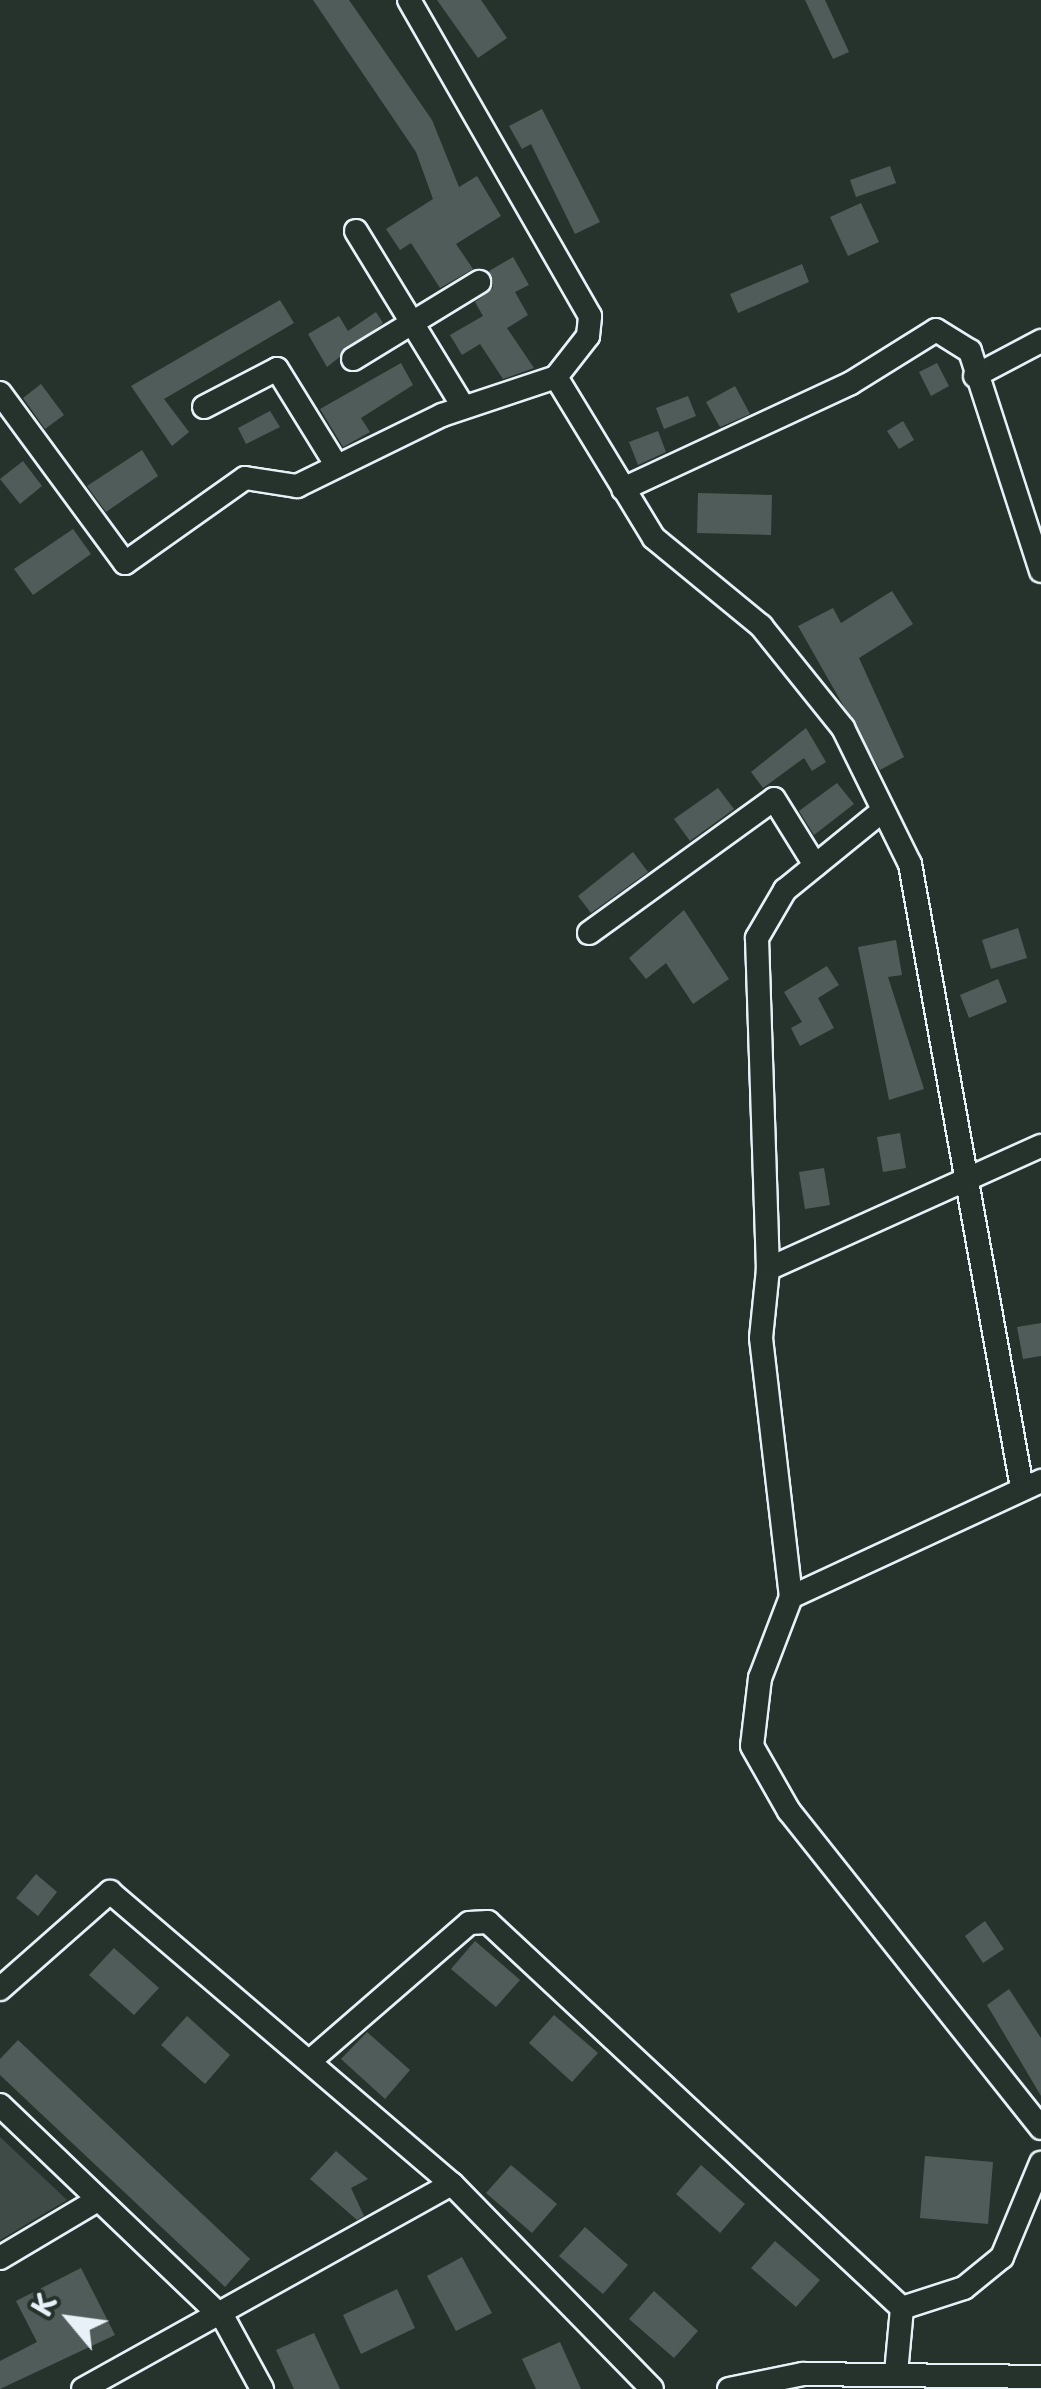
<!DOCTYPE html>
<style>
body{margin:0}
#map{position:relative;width:1041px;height:2389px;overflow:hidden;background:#26332d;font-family:"Playpen Sans",sans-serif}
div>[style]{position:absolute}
.green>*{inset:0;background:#3e4b47}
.building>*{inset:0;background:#505c59}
.roads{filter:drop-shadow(2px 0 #e8f1f8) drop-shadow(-2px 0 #e8f1f8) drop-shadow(0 2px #e8f1f8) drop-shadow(0 -2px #e8f1f8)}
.minor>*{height:22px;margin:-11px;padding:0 11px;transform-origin:11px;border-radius:11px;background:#26332d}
span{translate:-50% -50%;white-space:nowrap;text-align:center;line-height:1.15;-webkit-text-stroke:10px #26332d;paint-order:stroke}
.north{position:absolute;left:20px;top:2269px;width:100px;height:100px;-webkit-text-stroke:8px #26332d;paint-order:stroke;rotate:299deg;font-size:28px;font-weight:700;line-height:40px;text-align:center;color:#e8f1f8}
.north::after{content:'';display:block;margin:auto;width:35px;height:45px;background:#e8f1f8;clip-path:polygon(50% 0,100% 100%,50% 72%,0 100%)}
</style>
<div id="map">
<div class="green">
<div style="clip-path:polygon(0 2137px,67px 2200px,0 2240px)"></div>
</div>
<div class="building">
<div style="clip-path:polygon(313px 0,349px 0,432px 120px,459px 187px,477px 176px,501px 216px,456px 244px,473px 269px,440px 288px,411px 243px,400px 250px,386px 229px,433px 199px,416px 152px)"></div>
<div style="clip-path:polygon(437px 0,481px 0,507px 38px,478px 58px)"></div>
<div style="clip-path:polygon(805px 0,825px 0,849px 52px,833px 59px)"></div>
<div style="clip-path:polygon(542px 109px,600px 222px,575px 234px,531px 144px,522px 149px,509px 126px)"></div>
<div style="clip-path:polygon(890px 166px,896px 183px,856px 197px,850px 180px)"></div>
<div style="clip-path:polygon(861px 203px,879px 242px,848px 256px,830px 217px)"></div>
<div style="clip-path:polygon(513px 257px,529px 285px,515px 292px,528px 315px,507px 328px,534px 368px,503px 379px,480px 344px,462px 355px,450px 335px,483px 316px,475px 302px,493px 288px,489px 271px)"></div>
<div style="clip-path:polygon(802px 264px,809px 282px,738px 313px,730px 294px)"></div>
<div style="clip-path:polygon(280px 300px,294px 323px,164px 399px,189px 432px,172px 446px,131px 386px)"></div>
<div style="clip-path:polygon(376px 312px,383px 323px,327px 367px,308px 334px,339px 316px,348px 331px)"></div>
<div style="clip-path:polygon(401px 363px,413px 385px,361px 418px,370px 432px,343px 447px,320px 409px)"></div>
<div style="clip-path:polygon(937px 363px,949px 386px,931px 396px,919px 372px)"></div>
<div style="clip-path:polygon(41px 384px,64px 415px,45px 429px,23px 398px)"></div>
<div style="clip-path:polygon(735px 386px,750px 414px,720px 427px,706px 402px)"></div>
<div style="clip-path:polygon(688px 396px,696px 416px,664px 429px,656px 408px)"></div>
<div style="clip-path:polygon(270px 411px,280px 427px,246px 444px,238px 428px)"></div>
<div style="clip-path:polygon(903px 421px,914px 440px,899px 449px,887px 431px)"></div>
<div style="clip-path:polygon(658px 431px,666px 452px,638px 465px,629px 442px)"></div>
<div style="clip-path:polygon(142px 450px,158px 476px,106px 512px,87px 486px)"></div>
<div style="clip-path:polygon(23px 461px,42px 486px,20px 504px,0 479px)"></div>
<div style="clip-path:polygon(698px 493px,772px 495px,771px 535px,697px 533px)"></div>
<div style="clip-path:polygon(73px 529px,91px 554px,33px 595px,14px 569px)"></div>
<div style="clip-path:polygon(892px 591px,913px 624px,859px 658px,904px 757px,880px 770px,798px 626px,833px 608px,841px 623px)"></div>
<div style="clip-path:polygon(806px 728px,826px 762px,812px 771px,804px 758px,763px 788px,751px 772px)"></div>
<div style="clip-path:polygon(837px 783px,854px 804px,814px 835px,799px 811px)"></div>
<div style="clip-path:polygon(718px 788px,734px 809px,690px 841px,674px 819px)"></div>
<div style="clip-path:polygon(633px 852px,648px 872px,591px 913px,578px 896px)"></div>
<div style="clip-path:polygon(684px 910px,729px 979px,693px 1004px,666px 963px,646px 979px,629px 958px)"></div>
<div style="clip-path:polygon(1018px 928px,1027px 958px,991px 969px,982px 940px)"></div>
<div style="clip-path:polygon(896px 940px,902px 975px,888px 977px,924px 1089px,889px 1100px,858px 947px)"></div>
<div style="clip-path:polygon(827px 966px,839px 985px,818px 998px,834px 1028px,800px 1046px,791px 1028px,802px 1022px,784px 992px)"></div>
<div style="clip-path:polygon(998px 979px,1007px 1002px,969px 1018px,960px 995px)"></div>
<div style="clip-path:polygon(900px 1133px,906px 1168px,883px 1172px,877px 1137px)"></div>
<div style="clip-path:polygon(824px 1168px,830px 1205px,805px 1209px,799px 1172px)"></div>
<div style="clip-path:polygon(1041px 1323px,1041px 1356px,1023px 1359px,1017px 1327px)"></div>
<div style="clip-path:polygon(36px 1874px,57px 1892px,38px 1916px,16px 1898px)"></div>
<div style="clip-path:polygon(985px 1921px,1004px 1949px,983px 1963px,965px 1936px)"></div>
<div style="clip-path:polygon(475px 1941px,520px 1980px,496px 2007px,451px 1969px)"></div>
<div style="clip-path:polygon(114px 1948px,159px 1988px,134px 2015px,89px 1975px)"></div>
<div style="clip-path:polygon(1009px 1989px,1041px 2038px,1041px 2096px,987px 2005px)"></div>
<div style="clip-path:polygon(554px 2015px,598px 2053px,572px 2082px,529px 2043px)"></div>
<div style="clip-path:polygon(187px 2016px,230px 2055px,205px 2084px,161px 2045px)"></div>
<div style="clip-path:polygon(367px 2032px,410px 2070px,385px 2099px,341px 2059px)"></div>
<div style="clip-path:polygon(18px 2040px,250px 2259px,225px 2287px,0 2075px,0 2059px)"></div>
<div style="clip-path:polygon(336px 2151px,368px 2179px,351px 2188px,364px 2216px,357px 2220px,310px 2179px)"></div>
<div style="clip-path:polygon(925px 2156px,993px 2162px,988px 2224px,920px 2218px)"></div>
<div style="clip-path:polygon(511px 2165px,557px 2204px,532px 2233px,486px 2193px)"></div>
<div style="clip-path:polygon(701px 2165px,745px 2204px,720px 2233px,676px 2194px)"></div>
<div style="clip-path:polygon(585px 2227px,628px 2265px,603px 2294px,559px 2256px)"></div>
<div style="clip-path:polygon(775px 2241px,820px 2280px,796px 2307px,751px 2268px)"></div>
<div style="clip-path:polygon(462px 2257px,492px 2313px,456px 2331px,427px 2276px)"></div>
<div style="clip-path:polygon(81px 2268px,115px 2335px,0 2389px,0 2361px,37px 2342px,16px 2301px)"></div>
<div style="clip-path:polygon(397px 2289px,415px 2328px,361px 2354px,343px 2315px)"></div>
<div style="clip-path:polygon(654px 2291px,698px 2331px,674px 2358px,629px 2319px)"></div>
<div style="clip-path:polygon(314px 2333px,340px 2389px,294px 2389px,276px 2350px)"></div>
<div style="clip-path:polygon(560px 2342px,581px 2389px,536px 2389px,522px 2359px)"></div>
</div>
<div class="roads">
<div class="minor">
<div style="left:356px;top:231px;width:205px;rotate:58.6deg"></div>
<div style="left:353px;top:359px;width:148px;rotate:-31.4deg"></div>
<div style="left:975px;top:376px;width:75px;rotate:-27.9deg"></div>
<div style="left:556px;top:377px;width:188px;rotate:58.7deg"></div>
<div style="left:654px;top:538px;width:139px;rotate:39.4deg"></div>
<div style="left:761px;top:626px;width:131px;rotate:51.2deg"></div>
<div style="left:843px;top:728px;width:152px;rotate:63.8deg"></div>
<div style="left:910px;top:864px;width:634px;rotate:79.82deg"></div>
<div style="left:0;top:393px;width:211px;rotate:53.7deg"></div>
<div style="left:125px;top:563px;width:147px;rotate:-35.3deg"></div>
<div style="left:245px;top:478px;width:53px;rotate:8.7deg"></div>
<div style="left:297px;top:486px;width:161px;rotate:-26.1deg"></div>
<div style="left:442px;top:415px;width:120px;rotate:-18.4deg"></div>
<div style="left:556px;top:377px;width:52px;rotate:-52deg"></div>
<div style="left:588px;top:336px;width:20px;rotate:-84deg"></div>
<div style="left:590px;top:316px;width:364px;rotate:-119.8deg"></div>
<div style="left:204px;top:407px;width:82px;rotate:-27.5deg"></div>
<div style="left:277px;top:369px;width:114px;rotate:58.3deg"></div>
<div style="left:623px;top:489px;width:251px;rotate:-24.9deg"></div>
<div style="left:851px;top:383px;width:100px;rotate:-31.9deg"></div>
<div style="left:936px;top:330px;width:40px;rotate:32deg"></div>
<div style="left:970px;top:351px;width:231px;rotate:72.1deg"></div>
<div style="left:881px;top:812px;width:124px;rotate:140.9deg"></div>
<div style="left:785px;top:890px;width:56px;rotate:120.3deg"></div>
<div style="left:757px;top:938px;width:331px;rotate:88.1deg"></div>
<div style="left:768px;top:1269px;width:69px;rotate:95.8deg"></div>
<div style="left:761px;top:1338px;width:261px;rotate:83.4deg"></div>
<div style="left:791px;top:1597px;width:87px;rotate:110.9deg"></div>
<div style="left:760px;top:1678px;width:68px;rotate:96.7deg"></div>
<div style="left:752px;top:1746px;width:75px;rotate:60.4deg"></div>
<div style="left:789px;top:1811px;width:405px;rotate:51.5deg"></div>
<div style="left:589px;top:933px;width:228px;rotate:-35.9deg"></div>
<div style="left:774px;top:799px;width:78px;rotate:58.2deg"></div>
<div style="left:768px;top:1269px;width:299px;rotate:-24.3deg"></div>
<div style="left:791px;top:1597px;width:276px;rotate:-24.9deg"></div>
<div style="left:0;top:1989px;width:147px;rotate:-41.4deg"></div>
<div style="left:110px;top:1892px;width:450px;rotate:40.5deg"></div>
<div style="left:452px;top:2184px;width:286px;rotate:45.7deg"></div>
<div style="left:311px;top:2060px;width:209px;rotate:-40.9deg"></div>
<div style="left:469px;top:1923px;width:19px;rotate:-3deg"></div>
<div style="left:488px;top:1922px;width:566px;rotate:43deg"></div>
<div style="left:902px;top:2308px;width:65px;rotate:-17.9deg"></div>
<div style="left:964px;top:2288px;width:49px;rotate:-39.2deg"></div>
<div style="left:1002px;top:2257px;width:102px;rotate:-67.5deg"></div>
<div style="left:0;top:2105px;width:310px;rotate:43.7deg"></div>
<div style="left:224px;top:2319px;width:80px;rotate:61.5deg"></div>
<div style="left:0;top:2258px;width:112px;rotate:-30.7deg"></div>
<div style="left:896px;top:2373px;width:65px;rotate:-84.7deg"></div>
<div style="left:83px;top:2389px;width:422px;rotate:-29.1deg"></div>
<div style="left:729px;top:2389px;width:76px;rotate:-11.5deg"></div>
<div style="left:803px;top:2374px;width:238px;rotate:0.7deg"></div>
</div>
</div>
<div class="north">K</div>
</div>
